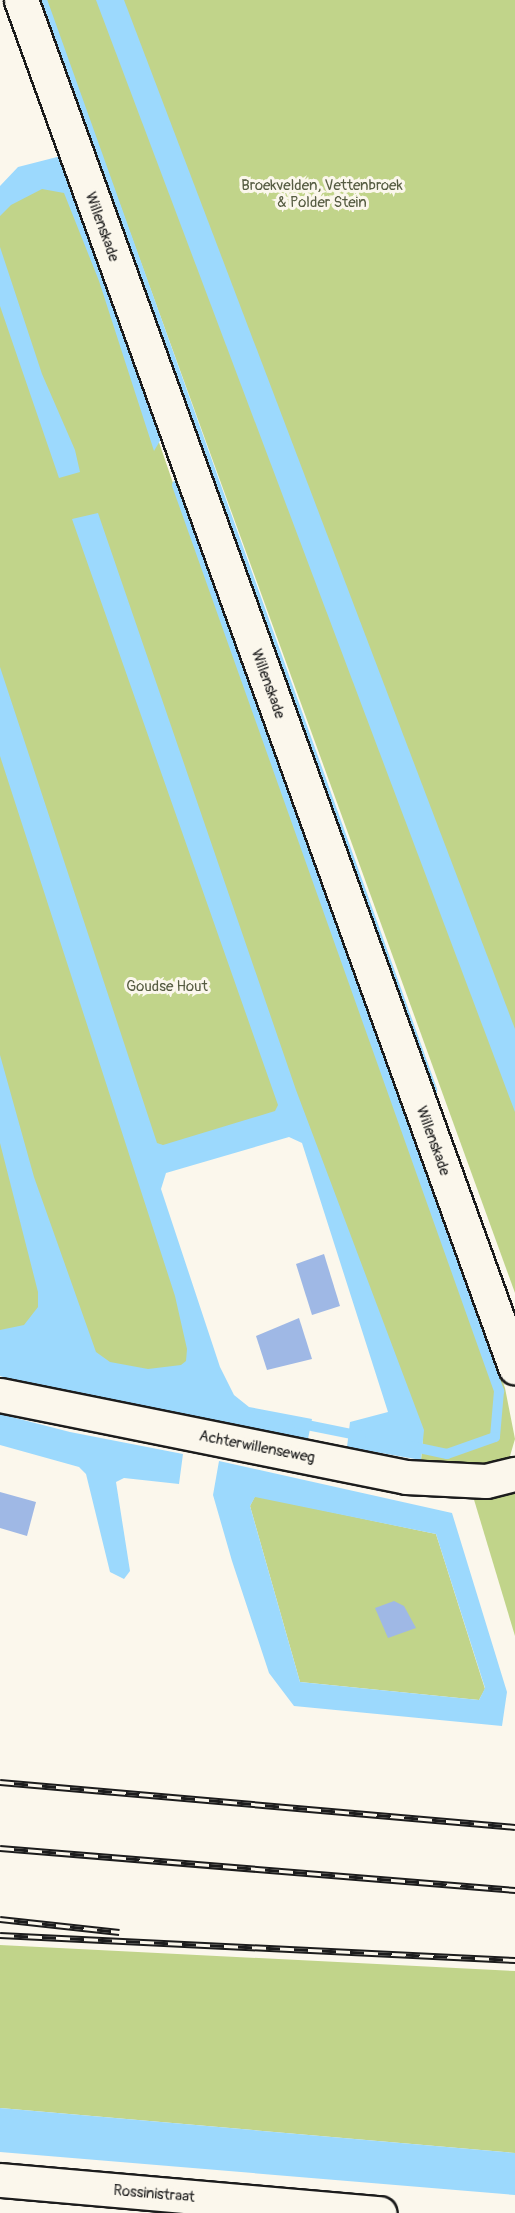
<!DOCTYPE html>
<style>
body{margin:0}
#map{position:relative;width:515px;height:2213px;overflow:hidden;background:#fbf7ec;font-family:Pangolin,sans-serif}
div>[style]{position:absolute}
.green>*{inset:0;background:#c1d48a}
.water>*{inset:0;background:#9cd9fd}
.stream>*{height:10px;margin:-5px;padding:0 5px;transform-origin:5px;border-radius:5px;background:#9cd9fd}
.building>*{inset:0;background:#9fb8e5}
.roads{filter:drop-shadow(2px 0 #1c1c1c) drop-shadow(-2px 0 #1c1c1c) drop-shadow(0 2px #1c1c1c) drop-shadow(0 -2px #1c1c1c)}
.street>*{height:33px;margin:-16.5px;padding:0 16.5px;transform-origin:16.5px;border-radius:16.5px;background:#fbf7ec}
.rail>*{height:7px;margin-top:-3.5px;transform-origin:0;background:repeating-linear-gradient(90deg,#fbf7ec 0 14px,#1c1c1c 0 28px);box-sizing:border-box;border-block:2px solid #1c1c1c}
span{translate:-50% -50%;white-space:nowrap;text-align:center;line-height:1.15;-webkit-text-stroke:6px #fbf7ec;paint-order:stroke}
.park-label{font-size:15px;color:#565c42}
.street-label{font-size:15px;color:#1c1c1c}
</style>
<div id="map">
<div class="green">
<div style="clip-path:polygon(46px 0,515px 0,515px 1293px,50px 12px)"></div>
<div style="clip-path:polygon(67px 175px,173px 483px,184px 488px,358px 958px,505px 1388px,515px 1439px,510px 1456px,486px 1471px,421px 1460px,423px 1437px,303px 1122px,147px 1168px,206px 1392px,0 1345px,0 195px)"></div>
<div style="clip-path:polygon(515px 1490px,515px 1636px,472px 1493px)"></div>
<div style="clip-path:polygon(255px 1496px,436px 1534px,485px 1689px,479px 1700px,300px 1682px,250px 1506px)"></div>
<div style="clip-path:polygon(0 1945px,515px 1971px,515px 2153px,0 2108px)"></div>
</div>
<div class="water">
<div style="clip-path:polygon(96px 0,124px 0,515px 1029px,515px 1112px)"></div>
<div style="clip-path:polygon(61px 156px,159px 424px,161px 439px,154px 451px,99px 281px,64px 193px,42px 189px,11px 205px,0 216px,0 186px,18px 167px)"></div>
<div style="clip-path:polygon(0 247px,42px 374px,75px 450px,80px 472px,59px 478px,0 306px)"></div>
<div style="clip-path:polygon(98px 513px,296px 1090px,424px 1430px,421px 1460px,347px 1447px,350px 1422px,388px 1412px,302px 1143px,289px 1137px,166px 1173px,161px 1189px,220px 1367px,234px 1395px,249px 1407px,312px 1419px,308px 1439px,33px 1387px,0 1376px,0 1330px,24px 1325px,38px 1307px,38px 1292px,0 1143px,0 1055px,34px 1177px,96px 1352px,110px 1362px,148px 1369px,181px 1365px,186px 1361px,187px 1349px,175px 1296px,0 756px,0 667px,157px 1143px,163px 1145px,275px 1111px,278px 1105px,72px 519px)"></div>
<div style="clip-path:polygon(0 1414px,70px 1432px,183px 1454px,179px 1484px,124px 1478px,116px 1482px,130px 1571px,124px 1579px,110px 1572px,86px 1474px,79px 1467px,0 1445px)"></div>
<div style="clip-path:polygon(evenodd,219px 1461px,452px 1513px,507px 1692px,502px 1726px,294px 1706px,269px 1673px,232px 1561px,213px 1495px,219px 1461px,255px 1497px,436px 1534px,485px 1688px,479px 1700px,300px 1682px,250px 1506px,255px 1497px)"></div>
<div style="clip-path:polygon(0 2108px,515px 2153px,515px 2195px,0 2152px)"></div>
</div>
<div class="stream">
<div style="left:42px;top:0;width:1158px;rotate:70.31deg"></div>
<div style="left:177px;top:485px;width:962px;rotate:70.43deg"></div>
<div style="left:499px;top:1391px;width:46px;rotate:95deg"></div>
<div style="left:495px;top:1437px;width:51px;rotate:160.5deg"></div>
<div style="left:447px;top:1454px;width:40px;rotate:-168deg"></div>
<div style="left:297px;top:1423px;width:65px;rotate:11.5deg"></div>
</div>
<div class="building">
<div style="clip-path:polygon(324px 1254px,340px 1306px,312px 1315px,296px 1264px)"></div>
<div style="clip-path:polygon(299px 1318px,312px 1359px,267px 1370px,256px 1336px)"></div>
<div style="clip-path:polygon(0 1492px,36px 1502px,27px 1536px,0 1528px)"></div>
<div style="clip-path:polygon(394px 1601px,404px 1606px,416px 1628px,388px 1638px,375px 1608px)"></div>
</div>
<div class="roads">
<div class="street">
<div style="left:21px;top:0;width:1454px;rotate:70.13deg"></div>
<div style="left:0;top:1395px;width:414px;rotate:11.4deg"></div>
<div style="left:406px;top:1477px;width:80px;rotate:2.9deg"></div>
<div style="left:486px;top:1481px;width:30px;rotate:-14deg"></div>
<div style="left:0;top:2180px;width:381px;rotate:5deg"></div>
</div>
</div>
<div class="rail">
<div style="left:0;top:1782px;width:517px;rotate:4.99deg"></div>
<div style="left:0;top:1848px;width:517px;rotate:4.66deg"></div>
<div style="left:0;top:1919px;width:120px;rotate:6.2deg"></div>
<div style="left:0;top:1935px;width:516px;rotate:2.78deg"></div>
</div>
<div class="park-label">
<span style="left:322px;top:194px">Broekvelden, Vettenbroek<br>&amp; Polder Stein</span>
<span style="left:167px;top:987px">Goudse Hout</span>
</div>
<div class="street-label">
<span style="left:102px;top:227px;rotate:70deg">Willenskade</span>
<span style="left:268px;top:684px;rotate:70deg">Willenskade</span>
<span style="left:433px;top:1141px;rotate:70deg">Willenskade</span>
<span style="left:257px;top:1447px;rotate:11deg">Achterwillenseweg</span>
<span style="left:154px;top:2194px;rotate:5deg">Rossinistraat</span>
</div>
</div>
